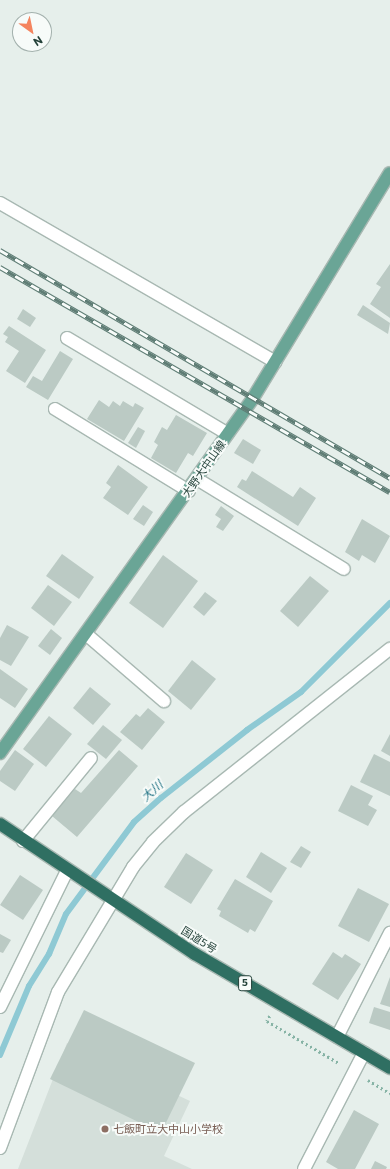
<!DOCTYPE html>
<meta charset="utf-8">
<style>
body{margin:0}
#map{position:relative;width:390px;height:1169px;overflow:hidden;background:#e6efeb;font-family:Commissioner,"Noto Sans JP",sans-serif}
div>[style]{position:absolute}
.built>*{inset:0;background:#d4dfda}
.stream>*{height:6px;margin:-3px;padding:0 3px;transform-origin:3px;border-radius:3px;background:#8ec9d4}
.building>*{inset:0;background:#bbcac4}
.path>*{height:2.5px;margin-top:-1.25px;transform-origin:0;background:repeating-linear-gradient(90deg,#86b3a5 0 2px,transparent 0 5px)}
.roads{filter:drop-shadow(1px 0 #a8b8b2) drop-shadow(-1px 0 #a8b8b2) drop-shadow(0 1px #a8b8b2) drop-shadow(0 -1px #a8b8b2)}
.minor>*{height:12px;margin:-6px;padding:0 6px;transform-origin:6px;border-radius:6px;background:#fff}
.major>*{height:12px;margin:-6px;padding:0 6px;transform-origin:6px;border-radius:6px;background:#6aa596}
.highway>*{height:12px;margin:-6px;padding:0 6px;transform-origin:6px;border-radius:6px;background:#2f6f62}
.rail>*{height:4.5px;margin-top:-2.25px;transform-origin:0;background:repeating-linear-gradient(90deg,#f7fbf9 0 9px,#5f7d75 0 18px);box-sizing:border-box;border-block:1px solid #5f7d75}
.dots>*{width:11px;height:11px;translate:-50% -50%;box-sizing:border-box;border:2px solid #f7fbf9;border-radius:50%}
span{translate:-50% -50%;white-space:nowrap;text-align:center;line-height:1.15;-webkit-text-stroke:4px #f7fbf9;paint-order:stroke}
.shield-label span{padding:1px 3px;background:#f7fbf9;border:1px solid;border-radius:3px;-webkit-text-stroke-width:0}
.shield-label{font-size:10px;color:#24423a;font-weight:700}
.street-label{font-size:11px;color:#24423a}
.education-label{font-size:11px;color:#785e54}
.left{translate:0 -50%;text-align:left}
.water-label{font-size:12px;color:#1c6f80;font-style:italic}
.north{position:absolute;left:12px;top:12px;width:40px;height:40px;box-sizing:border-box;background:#f7fbf9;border:1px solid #a3b1ad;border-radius:50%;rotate:147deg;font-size:11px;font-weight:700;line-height:16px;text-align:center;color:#24423a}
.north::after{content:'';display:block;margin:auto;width:14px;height:18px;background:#f4845f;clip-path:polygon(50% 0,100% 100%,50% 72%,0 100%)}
</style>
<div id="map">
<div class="built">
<div style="clip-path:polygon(67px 1043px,190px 1101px,164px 1156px,192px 1169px,18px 1169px)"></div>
</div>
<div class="stream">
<div style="left:0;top:1055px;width:75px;rotate:-67.2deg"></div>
<div style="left:29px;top:986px;width:38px;rotate:-58deg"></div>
<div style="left:49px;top:954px;width:43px;rotate:-67deg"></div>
<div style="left:66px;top:914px;width:114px;rotate:-53.5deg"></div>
<div style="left:134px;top:822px;width:36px;rotate:-42deg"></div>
<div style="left:161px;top:798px;width:110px;rotate:-38.3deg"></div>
<div style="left:247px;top:730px;width:66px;rotate:-35.1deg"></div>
<div style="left:301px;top:692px;width:126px;rotate:-45deg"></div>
</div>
<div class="building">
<div style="clip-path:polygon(390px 264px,390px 318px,370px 304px,381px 287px,376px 284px)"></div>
<div style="clip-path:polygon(363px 305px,390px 323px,388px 334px,357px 315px)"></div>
<div style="clip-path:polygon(23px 309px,36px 318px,30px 327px,17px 319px)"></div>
<div style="clip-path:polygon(9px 326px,46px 350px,25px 383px,6px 371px,19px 351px,5px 342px,8px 337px,3px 334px)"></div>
<div style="clip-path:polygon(60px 351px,73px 359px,48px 400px,26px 387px,33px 376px,42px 381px)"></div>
<div style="clip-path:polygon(99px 400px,109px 407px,113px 401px,120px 406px,123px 401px,133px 407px,135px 403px,144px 408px,124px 441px,87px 419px)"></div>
<div style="clip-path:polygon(176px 415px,207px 433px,193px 456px,188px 453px,176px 473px,151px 458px,158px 445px,154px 442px,162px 427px,167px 430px)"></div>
<div style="clip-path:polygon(138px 427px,145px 431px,136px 448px,128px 443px)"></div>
<div style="clip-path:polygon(243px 439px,261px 450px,253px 464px,234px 453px)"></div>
<div style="clip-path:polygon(118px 465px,148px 487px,128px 515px,103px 498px,111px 487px,106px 483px)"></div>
<div style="clip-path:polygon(252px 471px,293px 497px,300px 487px,316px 498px,298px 526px,237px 487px,242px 479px,246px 481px)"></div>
<div style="clip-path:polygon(143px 505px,153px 512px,144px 526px,133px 519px)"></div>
<div style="clip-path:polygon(221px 506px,234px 516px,223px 531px,216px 527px,221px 519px,215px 515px)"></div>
<div style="clip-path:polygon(362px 519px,390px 536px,375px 563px,362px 555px,359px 561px,345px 552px)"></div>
<div style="clip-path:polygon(62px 554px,94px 577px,79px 599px,46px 576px)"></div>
<div style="clip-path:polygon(163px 555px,198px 581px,163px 628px,129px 603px)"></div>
<div style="clip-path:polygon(310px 576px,329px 591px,298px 627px,280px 611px)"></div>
<div style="clip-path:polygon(48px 585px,72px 602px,54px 626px,31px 608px)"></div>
<div style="clip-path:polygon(205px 592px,217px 601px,204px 616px,193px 607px)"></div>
<div style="clip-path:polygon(7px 625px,29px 637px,11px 666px,0 660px,0 638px)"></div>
<div style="clip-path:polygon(51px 629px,62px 638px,50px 655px,38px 646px)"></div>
<div style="clip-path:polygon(192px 660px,216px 679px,191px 710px,168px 691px)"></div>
<div style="clip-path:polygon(0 669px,28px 689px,15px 708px,0 698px)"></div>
<div style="clip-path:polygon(90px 687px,111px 704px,93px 725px,73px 708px)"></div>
<div style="clip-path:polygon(148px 708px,165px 722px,142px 750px,120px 732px,136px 714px,140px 717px)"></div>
<div style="clip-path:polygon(49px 716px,72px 734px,46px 767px,23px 749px)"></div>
<div style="clip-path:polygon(103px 725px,122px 740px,106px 759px,87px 744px)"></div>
<div style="clip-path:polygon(390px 734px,390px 756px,381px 751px)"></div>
<div style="clip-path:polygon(15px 750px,34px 764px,15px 791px,0 781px,0 771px)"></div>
<div style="clip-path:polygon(119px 750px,138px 766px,77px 837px,52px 816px,75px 789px,81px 793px)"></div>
<div style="clip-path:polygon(374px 754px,390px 762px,390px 796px,360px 782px)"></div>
<div style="clip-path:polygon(351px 785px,373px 796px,368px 805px,377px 810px,368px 826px,338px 811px)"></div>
<div style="clip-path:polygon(301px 846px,311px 852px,301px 868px,290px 862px)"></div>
<div style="clip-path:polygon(261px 852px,287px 868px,271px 893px,246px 877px)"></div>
<div style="clip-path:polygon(186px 853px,213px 870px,191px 904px,164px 887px)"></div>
<div style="clip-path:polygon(20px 875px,43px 890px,23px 920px,0 905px)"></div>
<div style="clip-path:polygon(235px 879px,273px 901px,255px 932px,250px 929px,248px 933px,219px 916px,221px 911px,217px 909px)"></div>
<div style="clip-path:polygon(358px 888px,389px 904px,369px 942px,338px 926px)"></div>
<div style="clip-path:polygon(0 934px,11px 940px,3px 953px,0 952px)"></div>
<div style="clip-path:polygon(333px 952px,342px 958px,345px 954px,361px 964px,338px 1000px,312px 984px)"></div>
<div style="clip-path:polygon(390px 977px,390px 1007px,380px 1004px)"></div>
<div style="clip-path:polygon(374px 1007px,390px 1012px,390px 1030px,369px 1023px)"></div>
<div style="clip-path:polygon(84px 1010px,195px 1063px,161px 1133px,50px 1079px)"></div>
<div style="clip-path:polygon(354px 1110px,379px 1124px,355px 1169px,338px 1169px,326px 1162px)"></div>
<div style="clip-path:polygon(375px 1161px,387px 1167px,386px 1169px,371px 1169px)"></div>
</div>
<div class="path">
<div style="left:270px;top:1016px;width:6px;rotate:121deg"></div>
<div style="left:267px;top:1021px;width:83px;rotate:30.3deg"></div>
<div style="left:368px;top:1080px;width:26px;rotate:31deg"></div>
</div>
<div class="roads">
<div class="minor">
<div style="left:0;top:203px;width:318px;rotate:30deg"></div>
<div style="left:67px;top:338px;width:187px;rotate:30.8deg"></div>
<div style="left:55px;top:409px;width:157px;rotate:31.5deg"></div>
<div style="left:197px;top:479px;width:172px;rotate:31.5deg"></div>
<div style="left:86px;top:634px;width:103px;rotate:40.7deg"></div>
<div style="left:23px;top:841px;width:107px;rotate:-50.7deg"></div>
<div style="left:0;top:1007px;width:152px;rotate:-63.8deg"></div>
<div style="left:337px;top:1037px;width:117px;rotate:-63deg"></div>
<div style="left:0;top:1148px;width:166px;rotate:-69.6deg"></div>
<div style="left:58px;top:992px;width:146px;rotate:-59deg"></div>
<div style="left:133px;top:867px;width:32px;rotate:-51deg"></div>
<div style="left:153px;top:842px;width:43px;rotate:-44.1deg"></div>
<div style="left:184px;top:812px;width:263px;rotate:-38.4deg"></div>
<div style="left:304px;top:1169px;width:131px;rotate:-62.7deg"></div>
</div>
<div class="major">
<div style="left:0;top:753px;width:436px;rotate:-54.5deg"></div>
<div style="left:253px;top:398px;width:263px;rotate:-58.7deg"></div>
</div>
<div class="highway">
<div style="left:0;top:824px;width:234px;rotate:33.7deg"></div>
<div style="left:195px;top:954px;width:226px;rotate:30.3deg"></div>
</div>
</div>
<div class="rail">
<div style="left:0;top:250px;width:452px;rotate:30.3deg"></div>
<div style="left:0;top:267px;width:450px;rotate:30deg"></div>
</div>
<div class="dots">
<div style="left:105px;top:1129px;background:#8d6e63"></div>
</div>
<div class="shield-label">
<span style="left:245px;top:983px">5</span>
</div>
<div class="street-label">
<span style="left:204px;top:469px;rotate:-55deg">大野大中山線</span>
<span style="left:199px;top:940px;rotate:32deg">国道5号</span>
</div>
<div class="education-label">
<span class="left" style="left:113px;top:1129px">七飯町立大中山小学校</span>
</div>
<div class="water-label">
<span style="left:152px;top:791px;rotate:-41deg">大川</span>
</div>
<div class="north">N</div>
</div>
